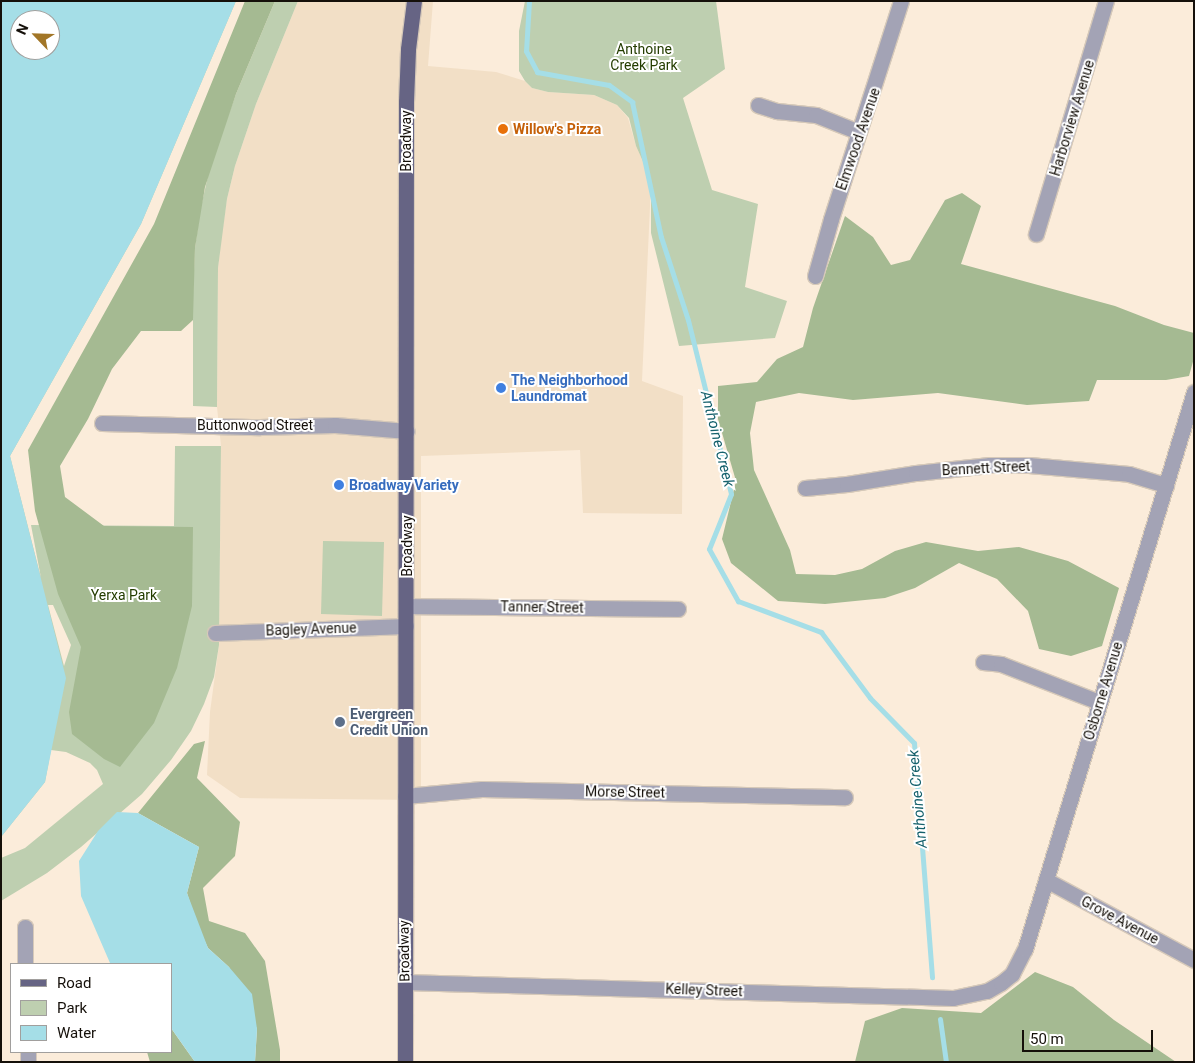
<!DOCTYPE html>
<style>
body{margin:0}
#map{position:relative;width:1195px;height:1063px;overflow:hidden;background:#fbecda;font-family:Roboto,sans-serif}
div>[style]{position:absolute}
.built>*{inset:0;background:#f2dfc6}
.green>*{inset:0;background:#becfb0}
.forest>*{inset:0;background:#a5ba92}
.water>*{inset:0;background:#a5dee7}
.stream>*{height:5px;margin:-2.5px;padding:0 2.5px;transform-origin:2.5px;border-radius:2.5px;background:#a5dee7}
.roads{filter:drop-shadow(1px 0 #d6c9b9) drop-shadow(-1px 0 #d6c9b9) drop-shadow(0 1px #d6c9b9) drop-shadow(0 -1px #d6c9b9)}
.minor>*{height:15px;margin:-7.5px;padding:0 7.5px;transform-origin:7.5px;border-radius:7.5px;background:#a3a3b5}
.major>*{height:15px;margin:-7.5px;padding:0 7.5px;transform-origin:7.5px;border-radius:7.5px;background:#666484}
.dots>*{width:14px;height:14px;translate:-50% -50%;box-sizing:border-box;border:2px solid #fff;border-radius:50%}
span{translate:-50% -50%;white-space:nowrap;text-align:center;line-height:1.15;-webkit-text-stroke:4px #fff;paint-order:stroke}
.park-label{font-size:14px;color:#243d00}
.street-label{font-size:14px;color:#15100a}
.food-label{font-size:14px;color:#c56008;font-weight:700}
.left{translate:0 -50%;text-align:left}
.shop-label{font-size:14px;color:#366cbe;font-weight:700}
.service-label{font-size:14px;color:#4e5e75;font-weight:700}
.water-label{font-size:15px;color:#15616c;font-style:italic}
.frame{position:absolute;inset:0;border:2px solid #15100a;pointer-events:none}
.legend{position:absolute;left:10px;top:963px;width:162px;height:90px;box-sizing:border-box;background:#fff;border:1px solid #a19f9d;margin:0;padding:6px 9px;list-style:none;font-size:15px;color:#15100a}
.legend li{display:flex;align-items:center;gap:10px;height:25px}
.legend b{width:25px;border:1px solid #a19f9d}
.north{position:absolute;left:10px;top:10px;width:50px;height:50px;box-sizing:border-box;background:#fff;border:1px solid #a19f9d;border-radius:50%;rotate:294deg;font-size:14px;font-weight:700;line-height:20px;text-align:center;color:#15100a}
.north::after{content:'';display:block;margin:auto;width:18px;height:22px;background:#a27627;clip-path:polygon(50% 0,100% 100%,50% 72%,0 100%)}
.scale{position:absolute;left:1022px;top:1030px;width:131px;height:22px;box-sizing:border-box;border:2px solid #15100a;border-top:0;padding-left:6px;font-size:15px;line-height:18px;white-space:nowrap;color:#15100a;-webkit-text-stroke:4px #fff;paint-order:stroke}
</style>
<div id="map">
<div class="built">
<div style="clip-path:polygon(298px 1px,433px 1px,428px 66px,496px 72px,525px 81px,532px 88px,548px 92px,594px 95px,617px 105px,628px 118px,636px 146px,645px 166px,651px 185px,642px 381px,683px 396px,682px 514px,583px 513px,580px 450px,421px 456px,421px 800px,240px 798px,207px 775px,210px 712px,219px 645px,221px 446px,217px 407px,218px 268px,221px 239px,227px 199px,235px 166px,256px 104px)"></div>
</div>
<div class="green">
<div style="clip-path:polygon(evenodd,1px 1px,236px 1px,141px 224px,10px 456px,41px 578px,31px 525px,174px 526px,175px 446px,221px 446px,219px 645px,214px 677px,204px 704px,191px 731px,171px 760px,142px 794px,81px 847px,47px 873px,1px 901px,1px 858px,25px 848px,103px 784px,97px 770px,90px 763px,66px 752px,51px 750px,45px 782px,1px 837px,1px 1px,20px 20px,50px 20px,50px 50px,20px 50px,20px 20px,1px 1px,48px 605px,53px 605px,71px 645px,64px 666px,48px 605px)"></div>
<div style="clip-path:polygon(275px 1px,298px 1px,256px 104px,235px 166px,227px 199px,218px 268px,217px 407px,193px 406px,193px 293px,195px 248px,200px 211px,211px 163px,236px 94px)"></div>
<div style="clip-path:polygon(525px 1px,716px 1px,725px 69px,683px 98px,712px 190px,758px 204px,745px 287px,787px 301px,775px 338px,679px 346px,651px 233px,651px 185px,645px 166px,636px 146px,629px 118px,617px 105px,594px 95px,548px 92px,532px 88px,525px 81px,519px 71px,519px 31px)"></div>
<div style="clip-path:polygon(323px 541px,384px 542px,382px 616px,321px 614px)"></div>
</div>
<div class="forest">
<div style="clip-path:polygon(245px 1px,275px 1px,236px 94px,205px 187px,195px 248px,193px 320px,181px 331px,141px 331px,112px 369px,88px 419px,60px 466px,65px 497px,104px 526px,193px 527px,192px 606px,177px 668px,154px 723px,120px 767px,104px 759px,72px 734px,69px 712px,81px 647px,58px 594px,35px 511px,28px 450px,154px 224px)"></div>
<div style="clip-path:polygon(962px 193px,981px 206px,961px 264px,1115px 306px,1164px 325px,1194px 333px,1194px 358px,1189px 376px,1166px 380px,1097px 380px,1089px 401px,1027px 405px,938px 393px,853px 400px,799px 393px,756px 402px,750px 433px,754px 470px,790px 550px,796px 574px,835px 575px,862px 569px,895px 551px,926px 542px,978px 551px,1019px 547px,1068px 561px,1119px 588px,1102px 646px,1071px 656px,1039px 649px,1028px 611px,997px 579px,959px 563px,915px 588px,885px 598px,825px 604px,778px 601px,731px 563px,722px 539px,736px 481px,718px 419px,718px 386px,757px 382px,777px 359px,803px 347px,813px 308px,845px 216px,873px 237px,891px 265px,910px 260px,945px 200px)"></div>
<div style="clip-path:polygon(205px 741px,197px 778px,240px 822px,235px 856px,203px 888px,209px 921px,245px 933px,265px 961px,280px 1050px,280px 1062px,255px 1062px,257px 1029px,229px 967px,208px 948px,197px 924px,187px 893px,199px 847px,138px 813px,194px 744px)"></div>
<div style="clip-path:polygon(1035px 972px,1073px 987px,1114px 1020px,1176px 1062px,855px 1062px,865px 1021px,902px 1008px,981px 1013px)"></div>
<div style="clip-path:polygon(171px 1028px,185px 1048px,195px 1062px,150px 1062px,147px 1052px,171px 1052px)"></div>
</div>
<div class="water">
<div style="clip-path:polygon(evenodd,1px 1px,236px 1px,141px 224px,10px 456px,66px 678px,45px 782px,1px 837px,1px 1px,20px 20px,50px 20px,50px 50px,20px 50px,20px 20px)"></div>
<div style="clip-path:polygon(117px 812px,138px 813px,199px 847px,187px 893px,208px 948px,229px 967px,252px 994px,257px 1029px,255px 1062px,195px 1062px,171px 1028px,171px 964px,110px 963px,81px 896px,79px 861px,98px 831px)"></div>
</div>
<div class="stream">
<div style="left:529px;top:1px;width:50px;rotate:93.4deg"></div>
<div style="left:526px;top:51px;width:24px;rotate:62deg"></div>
<div style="left:537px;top:72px;width:73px;rotate:10.2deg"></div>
<div style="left:609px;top:85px;width:29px;rotate:36deg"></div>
<div style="left:632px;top:102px;width:138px;rotate:77.9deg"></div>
<div style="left:661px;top:237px;width:87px;rotate:72deg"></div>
<div style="left:688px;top:320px;width:179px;rotate:76.1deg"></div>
<div style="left:731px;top:494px;width:59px;rotate:111.8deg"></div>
<div style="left:709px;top:549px;width:60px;rotate:60.9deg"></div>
<div style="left:738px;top:601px;width:89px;rotate:20.5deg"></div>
<div style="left:821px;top:632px;width:82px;rotate:53.4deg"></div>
<div style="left:870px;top:698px;width:63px;rotate:45.6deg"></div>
<div style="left:914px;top:743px;width:235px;rotate:85.6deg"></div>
<div style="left:940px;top:1019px;width:43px;rotate:82.1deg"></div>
</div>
<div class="roads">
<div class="minor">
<div style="left:758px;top:105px;width:20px;rotate:18deg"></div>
<div style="left:777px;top:111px;width:39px;rotate:6deg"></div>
<div style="left:816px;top:115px;width:46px;rotate:21.6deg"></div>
<div style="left:1036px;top:234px;width:243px;rotate:-73.3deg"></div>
<div style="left:815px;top:276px;width:59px;rotate:-74.3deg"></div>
<div style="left:831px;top:219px;width:229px;rotate:-72.2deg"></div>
<div style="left:102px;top:423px;width:158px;rotate:1.5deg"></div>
<div style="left:260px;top:427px;width:75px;rotate:-1.5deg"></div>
<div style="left:335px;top:425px;width:72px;rotate:4.8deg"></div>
<div style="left:805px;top:488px;width:42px;rotate:-5.4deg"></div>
<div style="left:847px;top:484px;width:70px;rotate:-9.1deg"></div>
<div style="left:916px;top:473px;width:74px;rotate:-6.2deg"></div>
<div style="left:990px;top:465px;width:39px"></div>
<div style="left:1029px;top:465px;width:100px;rotate:5.1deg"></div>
<div style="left:1129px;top:474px;width:39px;rotate:17deg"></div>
<div style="left:406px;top:606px;width:272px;rotate:0.6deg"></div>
<div style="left:215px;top:633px;width:191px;rotate:-2.1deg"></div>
<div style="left:983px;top:662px;width:18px;rotate:6deg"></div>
<div style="left:1001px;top:664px;width:105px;rotate:21.2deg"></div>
<div style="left:405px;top:796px;width:77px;rotate:-5.2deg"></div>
<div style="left:482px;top:789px;width:363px;rotate:1.3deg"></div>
<div style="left:1046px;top:880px;width:168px;rotate:28.4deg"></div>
<div style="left:25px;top:927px;width:37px;rotate:90deg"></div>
<div style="left:405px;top:982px;width:548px;rotate:1.67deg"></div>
<div style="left:953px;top:998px;width:35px;rotate:-12deg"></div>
<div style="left:987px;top:991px;width:16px;rotate:-30deg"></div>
<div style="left:1001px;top:983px;width:14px;rotate:-39deg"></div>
<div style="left:1012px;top:974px;width:28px;rotate:-63deg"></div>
<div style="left:1025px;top:949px;width:582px;rotate:-73.12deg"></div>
<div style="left:28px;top:1052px;width:10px;rotate:90deg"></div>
</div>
<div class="major">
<div style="left:405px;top:1062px;width:960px;rotate:-89.94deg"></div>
<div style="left:406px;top:102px;width:53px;rotate:-87.8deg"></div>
<div style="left:408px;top:49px;width:48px;rotate:-82.9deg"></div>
</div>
</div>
<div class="dots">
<div style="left:503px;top:129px;background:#e8710a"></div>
<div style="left:501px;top:388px;background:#3f7fe0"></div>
<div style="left:339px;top:485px;background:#3f7fe0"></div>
<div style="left:340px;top:722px;background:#5c6f8a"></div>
</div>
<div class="park-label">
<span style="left:644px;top:57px">Anthoine<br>Creek Park</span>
<span style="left:124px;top:595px">Yerxa Park</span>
</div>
<div class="street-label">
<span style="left:1072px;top:118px;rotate:-73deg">Harborview Avenue</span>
<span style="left:858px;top:139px;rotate:-71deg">Elmwood Avenue</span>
<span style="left:406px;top:141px;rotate:-90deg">Broadway</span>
<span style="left:255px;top:425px">Buttonwood Street</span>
<span style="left:986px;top:468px;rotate:-3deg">Bennett Street</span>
<span style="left:407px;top:546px;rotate:-90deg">Broadway</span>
<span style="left:542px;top:607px;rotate:1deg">Tanner Street</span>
<span style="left:311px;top:629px;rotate:-2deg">Bagley Avenue</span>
<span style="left:1103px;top:691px;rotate:-73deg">Osborne Avenue</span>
<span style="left:625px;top:792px;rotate:1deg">Morse Street</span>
<span style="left:1120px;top:920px;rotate:28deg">Grove Avenue</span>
<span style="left:404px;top:951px;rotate:-91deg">Broadway</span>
<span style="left:704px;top:990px;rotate:2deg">Kelley Street</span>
</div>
<div class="food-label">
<span class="left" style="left:513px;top:129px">Willow's Pizza</span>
</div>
<div class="shop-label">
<span class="left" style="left:511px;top:388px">The Neighborhood<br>Laundromat</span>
<span class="left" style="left:349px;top:485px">Broadway Variety</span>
</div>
<div class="service-label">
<span class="left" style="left:350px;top:722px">Evergreen<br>Credit Union</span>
</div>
<div class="water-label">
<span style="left:717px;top:439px;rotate:76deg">Anthoine Creek</span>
<span style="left:918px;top:799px;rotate:-95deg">Anthoine Creek</span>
</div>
<div class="frame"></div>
<ul class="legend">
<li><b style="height:6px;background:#666484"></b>Road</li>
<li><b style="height:14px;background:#becfb0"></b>Park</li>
<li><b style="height:14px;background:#a5dee7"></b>Water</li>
</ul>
<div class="north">N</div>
<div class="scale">50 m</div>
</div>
